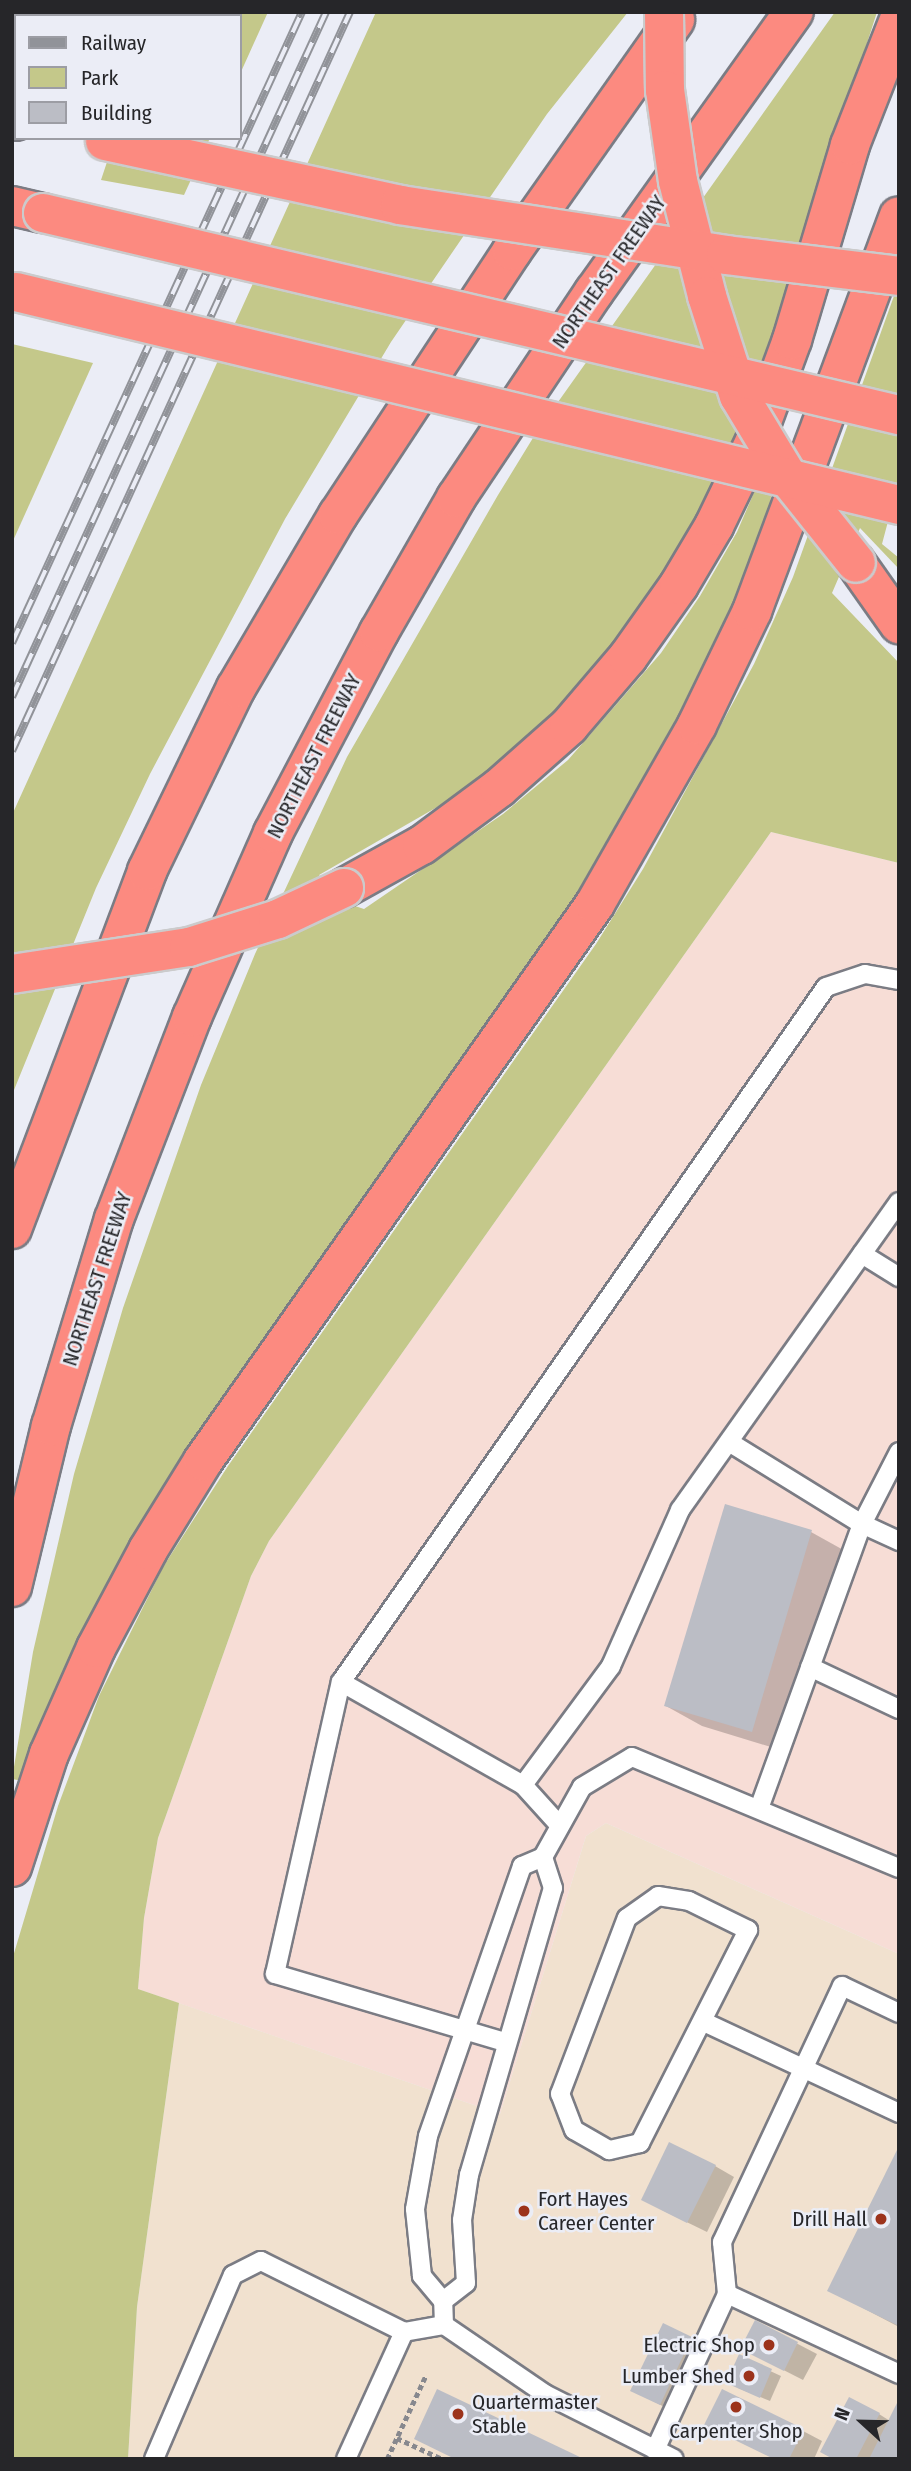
<!DOCTYPE html>
<style>
body{margin:0}
#map{position:relative;width:911px;height:2471px;overflow:hidden;background:#ebedf6;font-family:"Fira Sans Condensed",sans-serif}
div>[style]{position:absolute}
.industrial>*{inset:0;background:#f7ddd6}
.education>*{inset:0;background:#f1e1cf}
.green>*{inset:0;background:#c4c88a}
.shadow>*{inset:0;background:#0003}
.building>*{inset:0;background:#bbbdc5}
.path>*{height:4.5px;margin-top:-2.25px;transform-origin:0;background:repeating-linear-gradient(90deg,#87888e 0 5px,transparent 0 8.5px)}
.roads{filter:drop-shadow(2px 0 #7b7c84) drop-shadow(-2px 0 #7b7c84) drop-shadow(0 2px #7b7c84) drop-shadow(0 -2px #7b7c84)}
.service>*{height:18px;margin:-9px;padding:0 9px;transform-origin:9px;border-radius:9px;background:#fff}
.motorway>*{height:38px;margin:-19px;padding:0 19px;transform-origin:19px;border-radius:19px;background:#fc8a80}
.rail>*{height:8px;margin-top:-4px;transform-origin:0;background:repeating-linear-gradient(90deg,#ebedf6 0 16px,#919399 0 32px);box-sizing:border-box;border-block:2px solid #919399}
.bridges{filter:drop-shadow(2px 0 #cbcbcc) drop-shadow(-2px 0 #cbcbcc) drop-shadow(0 2px #cbcbcc) drop-shadow(0 -2px #cbcbcc)}
.motorway-bridge>*{height:38px;margin:-19px;padding:0 19px;transform-origin:19px;border-radius:19px;background:#fc8a80}
.dots>*{width:19px;height:19px;translate:-50% -50%;box-sizing:border-box;border:4px solid #ebedf6;border-radius:50%}
span{translate:-50% -50%;white-space:nowrap;text-align:center;line-height:1.15;-webkit-text-stroke:5px #ebedf6;paint-order:stroke}
.street-label{font-size:21px;color:#262629}
.poi-label{font-size:21px;color:#262629}
.left{translate:0 -50%;text-align:left}
.right{translate:-100% -50%;text-align:right}
.frame{position:absolute;inset:0;border:14px solid #262629;pointer-events:none}
.legend{position:absolute;left:14px;top:14px;width:228px;height:126px;box-sizing:border-box;background:#ebedf6;border:2px solid #9c9da4;margin:0;padding:9px 12px;list-style:none;font-size:21px;color:#262629}
.legend li{display:flex;align-items:center;gap:14px;height:35px}
.legend b{width:35px;border:2px solid #9c9da4}
.north{position:absolute;left:827px;top:2387px;width:70px;height:70px;-webkit-text-stroke:5px #ebedf6;paint-order:stroke;rotate:292deg;font-size:19px;font-weight:700;line-height:28px;text-align:center;color:#262629}
.north::after{content:'';display:block;margin:auto;width:24px;height:32px;background:#262629;clip-path:polygon(50% 0,100% 100%,50% 72%,0 100%)}
</style>
<div id="map">
<div class="industrial">
<div style="clip-path:polygon(771px 832px,899px 863px,899px 1954px,606px 1823px,586px 1836px,500px 2114px,138px 1989px,144px 1918px,158px 1838px,251px 1576px,269px 1541px)"></div>
</div>
<div class="education">
<div style="clip-path:polygon(606px 1823px,899px 1954px,899px 2459px,128px 2459px,137px 2307px,179px 2003px,500px 2114px,586px 1836px)"></div>
</div>
<div class="green">
<div style="clip-path:polygon(12px 12px,81px 12px,16px 16px,12px 25px)"></div>
<div style="clip-path:polygon(162px 12px,268px 12px,240px 74px,240px 16px,161px 16px)"></div>
<div style="clip-path:polygon(376px 12px,628px 12px,547px 114px,391px 342px,285px 519px,150px 774px,96px 888px,12px 1095px,12px 815px)"></div>
<div style="clip-path:polygon(835px 12px,877px 12px,785px 299px,715px 487px,691px 531px,649px 597px,563px 707px,458px 795px,319px 875px,337px 900px,364px 909px,503px 814px,568px 760px,661px 653px,700px 596px,737px 532px,783px 425px,766px 527px,720px 643px,630px 815px,23px 1781px,12px 1779px,33px 1652px,74px 1474px,123px 1308px,201px 1085px,255px 954px,347px 757px,498px 495px,536px 433px)"></div>
<div style="clip-path:polygon(115px 138px,210px 138px,184px 195px,101px 180px)"></div>
<div style="clip-path:polygon(899px 282px,899px 480px,882px 544px,899px 558px,899px 569px,860px 528px,832px 593px,899px 663px,899px 863px,771px 832px,269px 1541px,251px 1576px,158px 1838px,144px 1918px,138px 1989px,179px 2003px,137px 2307px,128px 2459px,12px 2459px,12px 1960px,58px 1806px,99px 1696px,163px 1567px,228px 1466px,596px 944px,643px 869px,754px 664px,793px 577px)"></div>
<div style="clip-path:polygon(12px 344px,93px 363px,12px 543px)"></div>
</div>
<div class="shadow">
<div style="clip-path:polygon(811px 1532px,847px 1552px,787px 1752px,702px 1726px,666px 1706px)"></div>
<div style="clip-path:polygon(898px 2150px,899px 2327px,829px 2290px)"></div>
<div style="clip-path:polygon(715px 2166px,734px 2177px,707px 2232px,662px 2210px)"></div>
<div style="clip-path:polygon(756px 2322px,817px 2354px,803px 2380px,762px 2359px)"></div>
<div style="clip-path:polygon(664px 2325px,711px 2349px,679px 2415px,633px 2390px)"></div>
<div style="clip-path:polygon(740px 2357px,781px 2376px,770px 2401px,738px 2388px)"></div>
<div style="clip-path:polygon(879px 2414px,890px 2421px,899px 2459px,836px 2459px)"></div>
<div style="clip-path:polygon(803px 2431px,822px 2441px,814px 2459px,774px 2459px)"></div>
</div>
<div class="building">
<div style="clip-path:polygon(725px 1504px,812px 1530px,752px 1732px,664px 1706px)"></div>
<div style="clip-path:polygon(669px 2142px,716px 2165px,687px 2223px,641px 2200px)"></div>
<div style="clip-path:polygon(899px 2146px,899px 2326px,827px 2291px)"></div>
<div style="clip-path:polygon(755px 2320px,798px 2342px,784px 2371px,740px 2349px)"></div>
<div style="clip-path:polygon(663px 2323px,692px 2337px,660px 2405px,630px 2391px)"></div>
<div style="clip-path:polygon(739px 2354px,772px 2369px,760px 2398px,726px 2383px)"></div>
<div style="clip-path:polygon(437px 2389px,584px 2459px,455px 2459px,414px 2439px)"></div>
<div style="clip-path:polygon(722px 2389px,804px 2429px,789px 2459px,774px 2459px,704px 2425px)"></div>
<div style="clip-path:polygon(849px 2397px,880px 2413px,856px 2459px,833px 2459px,820px 2452px)"></div>
<div style="clip-path:polygon(899px 2399px,899px 2459px,869px 2459px)"></div>
</div>
<div class="path">
<div style="left:397px;top:2438px;width:50px;rotate:25deg"></div>
<div style="left:387px;top:2459px;width:93px;rotate:-65.1deg"></div>
</div>
<div class="roads">
<div class="service">
<div style="left:862px;top:1254px;width:44px;rotate:31.9deg"></div>
<div style="left:729px;top:1442px;width:156px;rotate:31.7deg"></div>
<div style="left:862px;top:1524px;width:302px;rotate:109.9deg"></div>
<div style="left:899px;top:1452px;width:81px;rotate:117.2deg"></div>
<div style="left:862px;top:1524px;width:41px;rotate:24.7deg"></div>
<div style="left:810px;top:1667px;width:98px;rotate:25.3deg"></div>
<div style="left:341px;top:1682px;width:209px;rotate:29.5deg"></div>
<div style="left:523px;top:1785px;width:55px;rotate:47.9deg"></div>
<div style="left:523px;top:1785px;width:148px;rotate:-53.5deg"></div>
<div style="left:611px;top:1666px;width:171px;rotate:-66.1deg"></div>
<div style="left:680px;top:1510px;width:378px;rotate:-54.6deg"></div>
<div style="left:658px;top:1896px;width:31px;rotate:9deg"></div>
<div style="left:689px;top:1901px;width:66px;rotate:26.2deg"></div>
<div style="left:748px;top:1930px;width:239px;rotate:116.9deg"></div>
<div style="left:640px;top:2143px;width:32px;rotate:167deg"></div>
<div style="left:609px;top:2150px;width:40px;rotate:-150.3deg"></div>
<div style="left:574px;top:2130px;width:39px;rotate:-111deg"></div>
<div style="left:560px;top:2094px;width:188px;rotate:-69.2deg"></div>
<div style="left:627px;top:1918px;width:38px;rotate:-35deg"></div>
<div style="left:899px;top:2013px;width:63px;rotate:-154.7deg"></div>
<div style="left:842px;top:1986px;width:283px;rotate:115.1deg"></div>
<div style="left:722px;top:2242px;width:52px;rotate:84.5deg"></div>
<div style="left:727px;top:2294px;width:190px;rotate:24.9deg"></div>
<div style="left:704px;top:2022px;width:215px;rotate:25deg"></div>
<div style="left:505px;top:2042px;width:240px;rotate:-163.5deg"></div>
<div style="left:275px;top:1974px;width:299px;rotate:-77.3deg"></div>
<div style="left:341px;top:1682px;width:847px;rotate:-55.09deg"></div>
<div style="left:826px;top:987px;width:41px;rotate:-18.4deg"></div>
<div style="left:865px;top:974px;width:35px;rotate:10deg"></div>
<div style="left:443px;top:2301px;width:29px;rotate:-38deg"></div>
<div style="left:466px;top:2283px;width:63px;rotate:-93.6deg"></div>
<div style="left:462px;top:2220px;width:46px;rotate:-81.2deg"></div>
<div style="left:469px;top:2175px;width:299px;rotate:-73.7deg"></div>
<div style="left:553px;top:1888px;width:33px;rotate:-108deg"></div>
<div style="left:444px;top:2325px;width:24px;rotate:-92deg"></div>
<div style="left:443px;top:2301px;width:33px;rotate:-130deg"></div>
<div style="left:422px;top:2276px;width:67px;rotate:-96deg"></div>
<div style="left:415px;top:2209px;width:74px;rotate:-79.9deg"></div>
<div style="left:428px;top:2136px;width:286px;rotate:-70.8deg"></div>
<div style="left:522px;top:1866px;width:23px;rotate:-23deg"></div>
<div style="left:543px;top:1857px;width:80px;rotate:-60.9deg"></div>
<div style="left:582px;top:1787px;width:58px;rotate:-31deg"></div>
<div style="left:632px;top:1757px;width:289px;rotate:22.6deg"></div>
<div style="left:655px;top:2450px;width:172px;rotate:-65.2deg"></div>
<div style="left:154px;top:2459px;width:200px;rotate:-66.8deg"></div>
<div style="left:233px;top:2275px;width:31px;rotate:-27deg"></div>
<div style="left:261px;top:2261px;width:160px;rotate:26.4deg"></div>
<div style="left:404px;top:2332px;width:41px;rotate:-9.9deg"></div>
<div style="left:444px;top:2325px;width:122px;rotate:34.3deg"></div>
<div style="left:545px;top:2394px;width:144px;rotate:26.7deg"></div>
<div style="left:346px;top:2459px;width:140px;rotate:-65.5deg"></div>
</div>
<div class="motorway">
<div style="left:163px;top:16px;width:13px;rotate:-18deg"></div>
<div style="left:12px;top:46px;width:4px"></div>
<div style="left:12px;top:120px;width:4px;rotate:14deg"></div>
<div style="left:12px;top:206px;width:32px;rotate:13deg"></div>
<div style="left:856px;top:563px;width:75px;rotate:54.8deg"></div>
<div style="left:344px;top:888px;width:89px;rotate:-28.9deg"></div>
<div style="left:422px;top:845px;width:96px;rotate:-36.5deg"></div>
<div style="left:499px;top:788px;width:94px;rotate:-41.5deg"></div>
<div style="left:569px;top:726px;width:91px;rotate:-49.5deg"></div>
<div style="left:628px;top:657px;width:88px;rotate:-54.7deg"></div>
<div style="left:679px;top:585px;width:69px;rotate:-59.3deg"></div>
<div style="left:714px;top:526px;width:94px;rotate:-64.2deg"></div>
<div style="left:755px;top:441px;width:108px;rotate:-69.9deg"></div>
<div style="left:792px;top:340px;width:203px;rotate:-73.4deg"></div>
<div style="left:850px;top:145px;width:134px;rotate:-68.6deg"></div>
<div style="left:12px;top:1229px;width:383px;rotate:-69.3deg"></div>
<div style="left:147px;top:871px;width:203px;rotate:-64.1deg"></div>
<div style="left:236px;top:688px;width:201px;rotate:-59.5deg"></div>
<div style="left:338px;top:515px;width:316px;rotate:-56.6deg"></div>
<div style="left:512px;top:251px;width:283px;rotate:-54.8deg"></div>
<div style="left:12px;top:1587px;width:166px;rotate:-76.4deg"></div>
<div style="left:51px;top:1426px;width:216px;rotate:-73.1deg"></div>
<div style="left:114px;top:1219px;width:217px;rotate:-68.9deg"></div>
<div style="left:192px;top:1017px;width:201px;rotate:-66.2deg"></div>
<div style="left:273px;top:833px;width:227px;rotate:-62.2deg"></div>
<div style="left:379px;top:632px;width:155px;rotate:-60.1deg"></div>
<div style="left:456px;top:498px;width:248px;rotate:-56.2deg"></div>
<div style="left:594px;top:292px;width:344px;rotate:-54.5deg"></div>
<div style="left:12px;top:1867px;width:119px;rotate:-71.9deg"></div>
<div style="left:49px;top:1754px;width:116px;rotate:-66.1deg"></div>
<div style="left:96px;top:1648px;width:111px;rotate:-62deg"></div>
<div style="left:148px;top:1550px;width:105px;rotate:-58.3deg"></div>
<div style="left:203px;top:1461px;width:681px;rotate:-54.86deg"></div>
<div style="left:595px;top:904px;width:206px;rotate:-60.3deg"></div>
<div style="left:697px;top:725px;width:127px;rotate:-64.2deg"></div>
<div style="left:752px;top:611px;width:421px;rotate:-69.6deg"></div>
</div>
</div>
<div class="rail">
<div style="left:12px;top:643px;width:694px;rotate:-65.32deg"></div>
<div style="left:12px;top:697px;width:754px;rotate:-65.37deg"></div>
<div style="left:12px;top:751px;width:813px;rotate:-65.42deg"></div>
</div>
<div class="bridges">
<div class="motorway-bridge">
<div style="left:664px;top:12px;width:78px;rotate:89.3deg"></div>
<div style="left:665px;top:90px;width:92px;rotate:81.9deg"></div>
<div style="left:678px;top:181px;width:119px;rotate:75.8deg"></div>
<div style="left:707px;top:296px;width:105px;rotate:72.3deg"></div>
<div style="left:739px;top:396px;width:97px;rotate:58.9deg"></div>
<div style="left:789px;top:479px;width:107px;rotate:51.4deg"></div>
<div style="left:105px;top:141px;width:302px;rotate:12.2deg"></div>
<div style="left:400px;top:205px;width:330px;rotate:8.7deg"></div>
<div style="left:726px;top:255px;width:174px;rotate:6.9deg"></div>
<div style="left:43px;top:213px;width:880px;rotate:13.28deg"></div>
<div style="left:16px;top:292px;width:908px;rotate:13.56deg"></div>
<div style="left:12px;top:974px;width:179px;rotate:-8.7deg"></div>
<div style="left:189px;top:947px;width:93px;rotate:-17.5deg"></div>
<div style="left:278px;top:919px;width:73px;rotate:-25.2deg"></div>
</div>
</div>
<div class="dots">
<div style="left:524px;top:2211px;background:#9c331c"></div>
<div style="left:881px;top:2219px;background:#9c331c"></div>
<div style="left:769px;top:2345px;background:#9c331c"></div>
<div style="left:749px;top:2376px;background:#9c331c"></div>
<div style="left:736px;top:2407px;background:#9c331c"></div>
<div style="left:458px;top:2414px;background:#9c331c"></div>
</div>
<div class="street-label">
<span style="left:609px;top:272px;rotate:-55deg">NORTHEAST FREEWAY</span>
<span style="left:314px;top:756px;rotate:-63deg">NORTHEAST FREEWAY</span>
<span style="left:97px;top:1279px;rotate:-72deg">NORTHEAST FREEWAY</span>
</div>
<div class="poi-label">
<span class="left" style="left:538px;top:2211px">Fort Hayes<br>Career Center</span>
<span class="right" style="left:867px;top:2219px">Drill Hall</span>
<span class="right" style="left:755px;top:2345px">Electric Shop</span>
<span class="right" style="left:735px;top:2376px">Lumber Shed</span>
<span class="left" style="left:472px;top:2414px">Quartermaster<br>Stable</span>
<span style="left:736px;top:2431px">Carpenter Shop</span>
</div>
<div class="frame"></div>
<ul class="legend">
<li><b style="height:9px;background:#919399"></b>Railway</li>
<li><b style="height:19px;background:#c4c88a"></b>Park</li>
<li><b style="height:19px;background:#bbbdc5"></b>Building</li>
</ul>
<div class="north">N</div>
</div>
